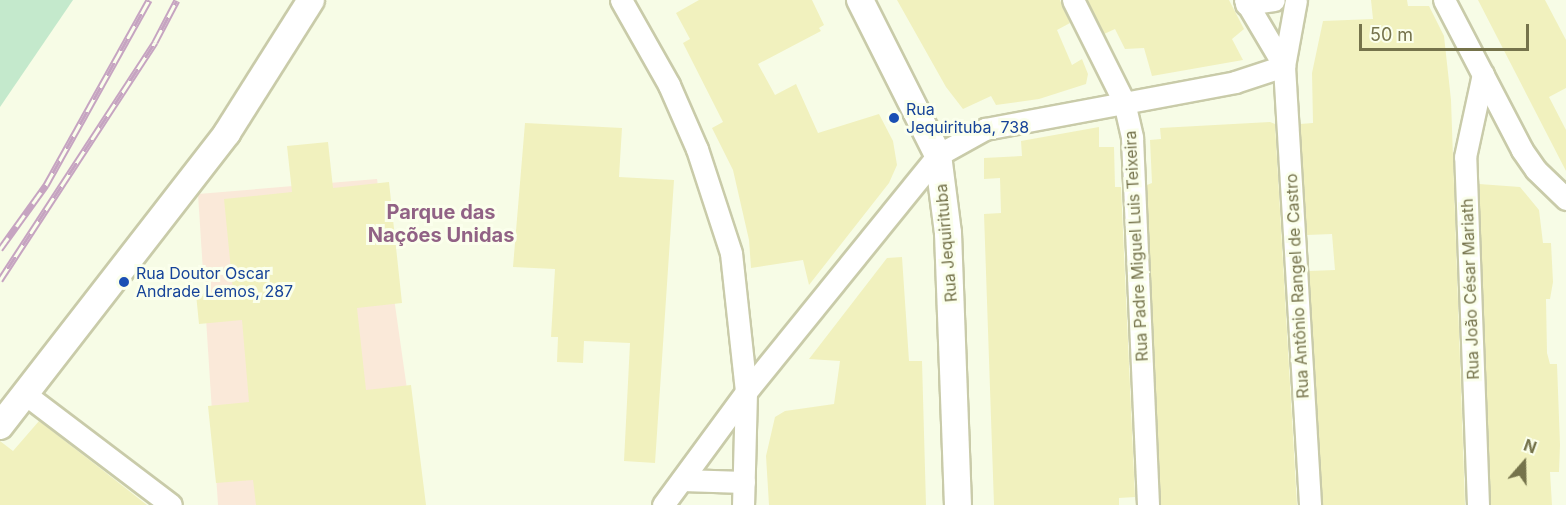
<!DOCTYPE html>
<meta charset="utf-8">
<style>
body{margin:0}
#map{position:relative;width:1566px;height:505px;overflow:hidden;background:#f7fce6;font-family:Inter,sans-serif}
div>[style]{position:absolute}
.medical>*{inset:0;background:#fae9d9}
.green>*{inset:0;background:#c4e9cc}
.building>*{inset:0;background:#f1f1be}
.roads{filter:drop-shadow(2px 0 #c9cba9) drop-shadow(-2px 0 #c9cba9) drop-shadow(0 2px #c9cba9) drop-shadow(0 -2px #c9cba9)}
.minor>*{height:21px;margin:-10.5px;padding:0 10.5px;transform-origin:10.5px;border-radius:10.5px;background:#fff}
.tertiary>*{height:26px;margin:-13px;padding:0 13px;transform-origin:13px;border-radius:13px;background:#fff}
.rail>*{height:7px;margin-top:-3.5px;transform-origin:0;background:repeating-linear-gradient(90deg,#fbffec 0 14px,#c6a4c1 0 28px);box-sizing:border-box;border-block:2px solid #c6a4c1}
.dots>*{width:16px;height:16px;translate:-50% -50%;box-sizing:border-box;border:3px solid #fbffec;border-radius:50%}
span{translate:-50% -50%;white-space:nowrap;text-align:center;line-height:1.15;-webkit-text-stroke:6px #fbffec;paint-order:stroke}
.transit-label{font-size:16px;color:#164399}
.left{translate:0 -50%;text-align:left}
.street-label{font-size:16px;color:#75734b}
.quarter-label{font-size:20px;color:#916285;font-weight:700}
.north{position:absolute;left:1494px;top:433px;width:60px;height:60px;-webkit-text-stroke:4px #fbffec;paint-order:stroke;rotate:20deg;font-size:16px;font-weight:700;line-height:24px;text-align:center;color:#75734b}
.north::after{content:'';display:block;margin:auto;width:21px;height:27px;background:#75734b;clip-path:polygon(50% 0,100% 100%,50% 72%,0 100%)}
.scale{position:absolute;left:1359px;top:24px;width:170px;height:27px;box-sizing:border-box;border:3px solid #75734b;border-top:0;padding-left:8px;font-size:18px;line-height:21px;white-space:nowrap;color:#75734b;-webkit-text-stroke:4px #fbffec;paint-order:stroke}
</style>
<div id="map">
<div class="medical">
<div style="clip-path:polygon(377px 179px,420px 480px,408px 505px,218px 505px,198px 194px)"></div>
</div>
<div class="green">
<div style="clip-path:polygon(0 0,73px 0,0 107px)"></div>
</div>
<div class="building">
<div style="clip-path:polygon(699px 0,812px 0,824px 25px,819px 28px,821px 31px,758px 64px,775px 95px,796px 84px,818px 133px,879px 114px,893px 141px,897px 165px,889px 183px,809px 285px,803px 260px,751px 268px,749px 240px,733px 170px,712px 128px,723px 122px,683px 43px,690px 39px,676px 13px)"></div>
<div style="clip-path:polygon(897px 0,1060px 0,1070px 23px,1057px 30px,1072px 65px,1082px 59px,1088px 74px,1086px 84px,1039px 99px,996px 105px,991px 96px,963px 109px,946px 87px)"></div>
<div style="clip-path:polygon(1087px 0,1229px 0,1244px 29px,1232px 39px,1243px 60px,1152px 76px,1144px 48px,1125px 49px,1115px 29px,1104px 34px)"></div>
<div style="clip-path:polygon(1371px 0,1407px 0,1408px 6px,1429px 6px,1444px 36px,1451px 100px,1465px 505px,1323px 505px,1309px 271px,1335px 270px,1332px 234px,1307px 235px,1300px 124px,1313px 123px,1312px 73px,1323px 21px,1373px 19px)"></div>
<div style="clip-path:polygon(1478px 0,1545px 0,1566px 40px,1566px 88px,1549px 97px,1566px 130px,1566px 171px)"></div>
<div style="clip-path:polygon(1270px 122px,1275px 124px,1297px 505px,1161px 505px,1147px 185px,1152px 183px,1150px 140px,1161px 139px,1160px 128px)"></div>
<div style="clip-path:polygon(525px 123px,622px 128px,619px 177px,674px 180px,655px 463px,624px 461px,630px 343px,584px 341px,583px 363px,557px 362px,558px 337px,551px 337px,555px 269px,513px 267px)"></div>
<div style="clip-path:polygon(1099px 127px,1099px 147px,1114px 147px,1115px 187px,1121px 187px,1135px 497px,1119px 498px,1119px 505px,994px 505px,984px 214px,1001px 213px,1000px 178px,984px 179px,984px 158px,1022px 156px,1021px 141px)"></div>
<div style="clip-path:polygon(328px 142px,333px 188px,389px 182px,402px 303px,357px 308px,366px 390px,411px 385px,426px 505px,256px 505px,253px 480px,216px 483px,208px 406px,249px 402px,242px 320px,199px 324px,196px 294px,233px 290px,224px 199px,292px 192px,287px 146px)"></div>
<div style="clip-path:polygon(1479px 184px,1520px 187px,1539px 210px,1543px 243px,1551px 243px,1553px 282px,1550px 299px,1546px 299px,1547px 353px,1550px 364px,1557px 364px,1560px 445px,1559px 472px,1550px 472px,1552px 505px,1491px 505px)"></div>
<div style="clip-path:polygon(902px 257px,909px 361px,922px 361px,926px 505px,769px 505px,766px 456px,775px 417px,785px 411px,834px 404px,840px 361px,809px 359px,887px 258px)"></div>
<div style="clip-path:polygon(39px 421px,105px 472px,147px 505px,0 505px,0 441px,13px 451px)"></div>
</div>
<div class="roads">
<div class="minor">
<div style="left:621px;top:0;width:98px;rotate:60.5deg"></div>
<div style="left:669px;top:85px;width:70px;rotate:66.4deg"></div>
<div style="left:697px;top:149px;width:109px;rotate:71.9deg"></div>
<div style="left:731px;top:253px;width:140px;rotate:83.8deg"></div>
<div style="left:746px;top:392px;width:113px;rotate:91.5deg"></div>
<div style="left:1073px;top:0;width:114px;rotate:63.4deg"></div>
<div style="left:1124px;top:102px;width:37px;rotate:77deg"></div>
<div style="left:1132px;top:138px;width:367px;rotate:87.5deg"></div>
<div style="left:1245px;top:0;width:77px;rotate:59.4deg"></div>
<div style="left:1284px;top:66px;width:440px;rotate:86.6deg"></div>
<div style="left:1444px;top:0;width:169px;rotate:62.5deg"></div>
<div style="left:1522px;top:150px;width:24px;rotate:55deg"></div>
<div style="left:1536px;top:170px;width:42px;rotate:44deg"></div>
<div style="left:1246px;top:4px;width:28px;rotate:-8deg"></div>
<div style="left:25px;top:394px;width:183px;rotate:37.2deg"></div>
<div style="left:682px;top:480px;width:62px;rotate:1.8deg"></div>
<div style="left:663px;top:505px;width:140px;rotate:-53.7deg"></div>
<div style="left:746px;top:392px;width:305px;rotate:-51deg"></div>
<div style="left:938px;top:155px;width:54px;rotate:-29deg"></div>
<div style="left:985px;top:129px;width:254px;rotate:-10.6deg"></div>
<div style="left:1235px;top:82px;width:52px;rotate:-18.1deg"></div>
<div style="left:1284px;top:66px;width:67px;rotate:-79.7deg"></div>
<div style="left:1478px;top:505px;width:348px;rotate:-92.1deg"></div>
<div style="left:1465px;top:157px;width:85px;rotate:-77.8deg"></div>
</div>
<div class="tertiary">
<div style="left:860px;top:0;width:174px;rotate:63.3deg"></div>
<div style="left:938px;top:155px;width:79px;rotate:82.7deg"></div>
<div style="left:948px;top:233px;width:272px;rotate:87.9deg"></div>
<div style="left:0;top:426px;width:371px;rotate:-52.2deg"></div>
<div style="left:227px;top:133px;width:157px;rotate:-57.7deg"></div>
</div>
</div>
<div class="rail">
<div style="left:0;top:249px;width:79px;rotate:-54.3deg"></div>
<div style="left:46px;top:185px;width:212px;rotate:-60.9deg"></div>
<div style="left:0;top:280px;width:284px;rotate:-56.9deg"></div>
<div style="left:155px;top:42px;width:47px;rotate:-62.4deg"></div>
</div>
<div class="dots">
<div style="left:894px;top:118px;background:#1a4fb4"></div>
<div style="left:124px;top:282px;background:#1a4fb4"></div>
</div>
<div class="transit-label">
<span class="left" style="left:906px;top:118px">Rua<br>Jequirituba, 738</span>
<span class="left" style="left:136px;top:282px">Rua Doutor Oscar<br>Andrade Lemos, 287</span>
</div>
<div class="street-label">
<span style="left:946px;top:243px;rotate:-95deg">Rua Jequirituba</span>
<span style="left:1136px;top:246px;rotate:-93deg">Rua Padre Miguel Luis Teixeira</span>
<span style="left:1297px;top:286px;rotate:-93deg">Rua Antônio Rangel de Castro</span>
<span style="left:1470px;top:289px;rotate:-92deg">Rua João César Mariath</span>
</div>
<div class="quarter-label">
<span style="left:441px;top:224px">Parque das<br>Nações Unidas</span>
</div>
<div class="north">N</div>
<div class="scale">50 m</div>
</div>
